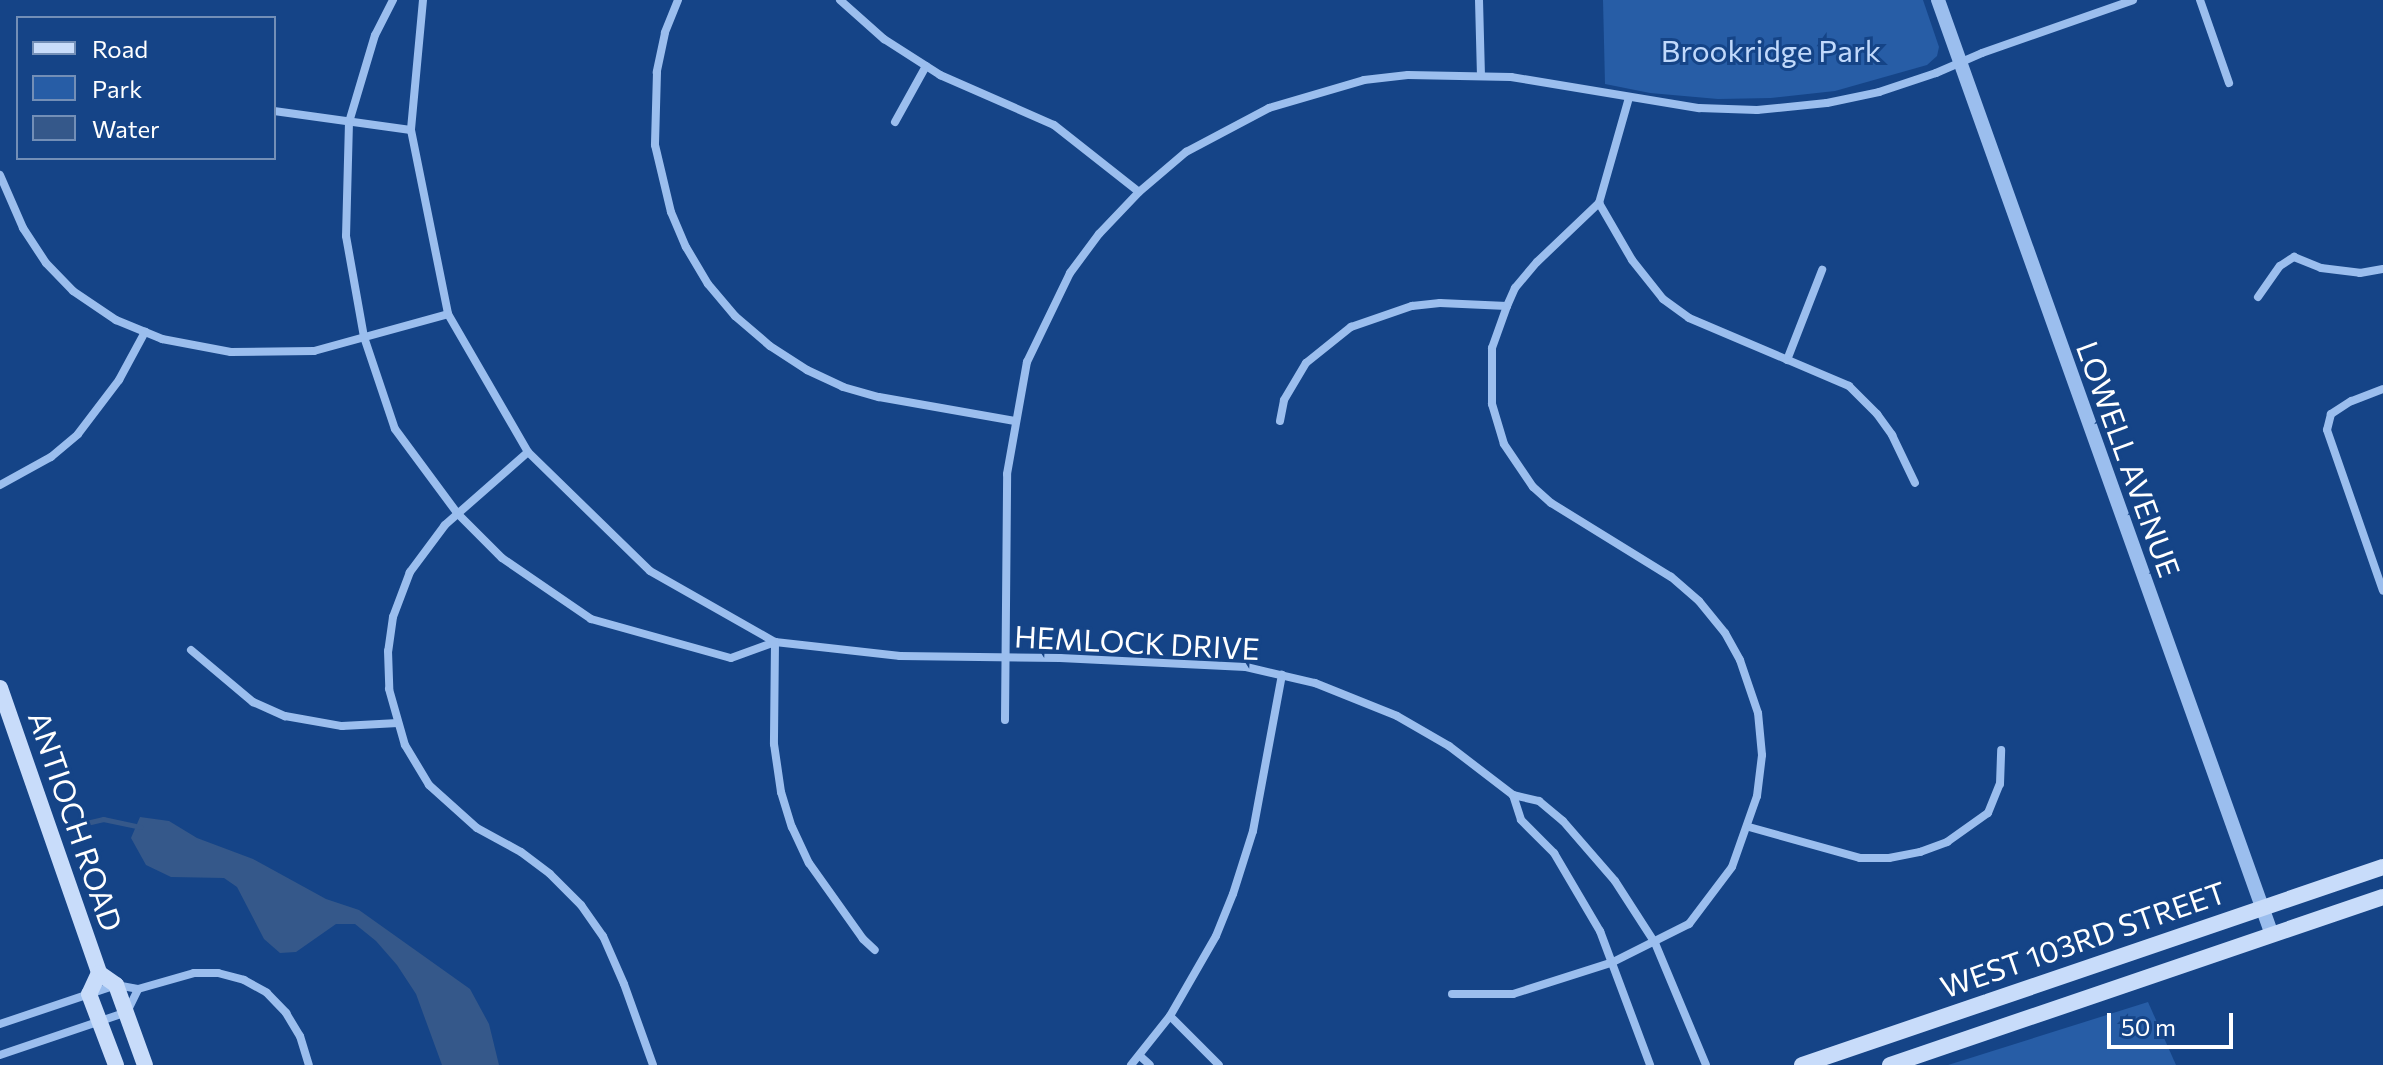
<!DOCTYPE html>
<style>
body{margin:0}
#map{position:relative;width:2383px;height:1065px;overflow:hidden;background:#154487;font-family:Commissioner,sans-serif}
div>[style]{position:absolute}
.green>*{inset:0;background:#275da6}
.water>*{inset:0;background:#35588a}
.stream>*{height:5px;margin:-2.5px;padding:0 2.5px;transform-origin:2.5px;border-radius:2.5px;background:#35588a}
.minor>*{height:8px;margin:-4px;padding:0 4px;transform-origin:4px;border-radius:4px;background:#9bbeee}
.tertiary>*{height:14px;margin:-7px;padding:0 7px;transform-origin:7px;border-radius:7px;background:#9bbeee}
.secondary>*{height:16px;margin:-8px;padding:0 8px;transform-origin:8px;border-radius:8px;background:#c8dcfa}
span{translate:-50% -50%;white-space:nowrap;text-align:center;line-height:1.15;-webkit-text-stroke:6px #154487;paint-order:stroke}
.park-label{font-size:30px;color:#c1d9fb}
.street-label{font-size:30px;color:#fff}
.legend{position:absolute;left:16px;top:16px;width:260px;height:144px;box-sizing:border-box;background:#154487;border:2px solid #738fb7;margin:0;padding:10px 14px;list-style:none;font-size:24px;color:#fff}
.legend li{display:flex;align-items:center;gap:16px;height:40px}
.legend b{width:40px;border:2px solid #738fb7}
.scale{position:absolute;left:2107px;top:1013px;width:126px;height:36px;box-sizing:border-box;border:4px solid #fff;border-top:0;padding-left:10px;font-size:24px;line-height:28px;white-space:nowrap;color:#fff;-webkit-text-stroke:6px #154487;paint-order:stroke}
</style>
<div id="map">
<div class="green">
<div style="clip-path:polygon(1603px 0,1923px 0,1939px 47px,1937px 56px,1927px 65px,1835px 91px,1771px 98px,1718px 99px,1650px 93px,1605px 84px)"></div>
<div style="clip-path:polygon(2148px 1002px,2176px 1065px,1948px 1065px)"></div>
</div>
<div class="water">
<div style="clip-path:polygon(140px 817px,169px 821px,197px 838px,253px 859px,326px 899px,359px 910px,470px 989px,489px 1024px,499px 1065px,442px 1065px,416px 994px,397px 965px,376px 941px,355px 924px,336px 924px,296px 952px,280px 953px,264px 939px,237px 887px,224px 878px,171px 877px,146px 865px,131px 838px)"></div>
</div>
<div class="stream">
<div style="left:82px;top:824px;width:22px;rotate:-13deg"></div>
<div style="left:103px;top:819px;width:38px;rotate:12deg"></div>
</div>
<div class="minor">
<div style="left:393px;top:0;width:39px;rotate:117deg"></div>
<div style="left:375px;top:35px;width:91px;rotate:106.6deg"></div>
<div style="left:349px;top:122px;width:114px;rotate:91.5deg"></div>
<div style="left:346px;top:236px;width:103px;rotate:79.9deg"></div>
<div style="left:364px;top:337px;width:97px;rotate:71.4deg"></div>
<div style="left:395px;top:429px;width:106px;rotate:53.5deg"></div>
<div style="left:458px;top:514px;width:62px;rotate:45deg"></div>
<div style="left:502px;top:558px;width:108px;rotate:34.4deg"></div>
<div style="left:591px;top:619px;width:145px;rotate:15.6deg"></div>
<div style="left:731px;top:658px;width:47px;rotate:-20deg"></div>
<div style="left:423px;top:0;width:131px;rotate:95.3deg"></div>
<div style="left:411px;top:130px;width:188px;rotate:78.6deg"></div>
<div style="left:448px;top:314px;width:160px;rotate:59.9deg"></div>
<div style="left:528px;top:452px;width:170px;rotate:44.3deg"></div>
<div style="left:650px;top:571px;width:144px;rotate:29.6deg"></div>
<div style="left:775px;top:642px;width:126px;rotate:6.4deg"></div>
<div style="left:900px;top:656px;width:160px;rotate:0.7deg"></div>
<div style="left:1060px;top:658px;width:186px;rotate:2.8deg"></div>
<div style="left:1246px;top:667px;width:71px;rotate:13.1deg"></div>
<div style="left:1315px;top:683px;width:88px;rotate:21.9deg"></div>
<div style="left:1397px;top:716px;width:60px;rotate:30deg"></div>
<div style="left:1449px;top:746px;width:81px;rotate:37.4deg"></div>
<div style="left:1513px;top:795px;width:27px;rotate:13deg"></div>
<div style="left:1539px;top:801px;width:31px;rotate:40deg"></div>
<div style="left:1563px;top:821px;width:79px;rotate:49.1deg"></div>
<div style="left:1615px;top:881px;width:74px;rotate:57.2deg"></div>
<div style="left:1655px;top:943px;width:132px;rotate:67.3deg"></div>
<div style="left:678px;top:0;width:35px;rotate:112deg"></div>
<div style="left:665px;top:33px;width:40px;rotate:102deg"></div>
<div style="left:657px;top:72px;width:73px;rotate:91.6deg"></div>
<div style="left:655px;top:145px;width:69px;rotate:76.6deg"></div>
<div style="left:671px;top:212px;width:38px;rotate:67deg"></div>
<div style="left:686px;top:247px;width:43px;rotate:59.3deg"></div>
<div style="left:708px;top:284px;width:42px;rotate:49.8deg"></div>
<div style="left:735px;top:316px;width:46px;rotate:40.6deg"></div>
<div style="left:770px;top:346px;width:44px;rotate:33deg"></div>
<div style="left:807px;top:370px;width:40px;rotate:25deg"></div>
<div style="left:843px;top:387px;width:37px;rotate:16deg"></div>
<div style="left:879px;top:397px;width:138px;rotate:10deg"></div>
<div style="left:840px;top:0;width:59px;rotate:41.6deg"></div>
<div style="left:884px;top:39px;width:67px;rotate:32.7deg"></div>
<div style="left:940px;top:75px;width:124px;rotate:23.7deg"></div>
<div style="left:1054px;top:125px;width:108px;rotate:38.2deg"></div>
<div style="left:1479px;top:0;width:75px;rotate:88.5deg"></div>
<div style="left:2200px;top:0;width:88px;rotate:70.7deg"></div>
<div style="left:274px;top:111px;width:138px;rotate:7.9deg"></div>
<div style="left:895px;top:122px;width:64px;rotate:-61deg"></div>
<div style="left:0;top:175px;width:58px;rotate:66.5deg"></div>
<div style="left:23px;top:228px;width:42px;rotate:56.7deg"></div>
<div style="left:46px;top:263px;width:39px;rotate:46deg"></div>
<div style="left:73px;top:291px;width:52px;rotate:34deg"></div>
<div style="left:116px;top:320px;width:50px;rotate:22.4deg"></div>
<div style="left:162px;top:339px;width:70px;rotate:10.7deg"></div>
<div style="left:231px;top:352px;width:83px;rotate:-0.7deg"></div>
<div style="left:314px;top:351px;width:139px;rotate:-15.4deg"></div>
<div style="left:1599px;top:203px;width:66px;rotate:59.9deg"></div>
<div style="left:1632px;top:260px;width:50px;rotate:51.5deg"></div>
<div style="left:1663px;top:299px;width:32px;rotate:36deg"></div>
<div style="left:1689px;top:318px;width:174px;rotate:23deg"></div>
<div style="left:1849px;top:386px;width:40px;rotate:45deg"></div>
<div style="left:1877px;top:414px;width:26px;rotate:54deg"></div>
<div style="left:1892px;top:435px;width:53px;rotate:64.4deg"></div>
<div style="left:2258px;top:297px;width:38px;rotate:-55deg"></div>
<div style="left:2280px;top:266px;width:17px;rotate:-33deg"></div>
<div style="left:2294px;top:257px;width:29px;rotate:22deg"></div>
<div style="left:2321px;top:268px;width:39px;rotate:7deg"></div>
<div style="left:2360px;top:273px;width:23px;rotate:-10deg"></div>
<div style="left:1787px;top:360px;width:97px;rotate:-68.7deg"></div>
<div style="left:2383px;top:389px;width:34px;rotate:159deg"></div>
<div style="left:2351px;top:401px;width:24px;rotate:147deg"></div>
<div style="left:2331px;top:414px;width:16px;rotate:104deg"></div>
<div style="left:2327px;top:430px;width:170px;rotate:70.8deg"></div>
<div style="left:1280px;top:421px;width:21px;rotate:-79deg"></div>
<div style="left:1284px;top:400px;width:43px;rotate:-59.3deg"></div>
<div style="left:1306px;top:363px;width:58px;rotate:-38.7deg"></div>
<div style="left:1351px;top:327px;width:65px;rotate:-19deg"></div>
<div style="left:1412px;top:306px;width:28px;rotate:-6deg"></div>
<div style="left:1440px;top:303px;width:67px;rotate:2.6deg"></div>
<div style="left:528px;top:452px;width:111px;rotate:138.7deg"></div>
<div style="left:445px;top:525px;width:59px;rotate:126.7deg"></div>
<div style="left:410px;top:572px;width:48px;rotate:110.7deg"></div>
<div style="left:393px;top:617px;width:34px;rotate:98deg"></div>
<div style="left:388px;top:651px;width:38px;rotate:88deg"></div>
<div style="left:389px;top:689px;width:58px;rotate:74.1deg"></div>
<div style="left:405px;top:745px;width:47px;rotate:59deg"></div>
<div style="left:429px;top:785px;width:64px;rotate:41.9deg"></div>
<div style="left:477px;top:828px;width:50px;rotate:28.6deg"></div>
<div style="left:521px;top:852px;width:36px;rotate:37deg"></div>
<div style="left:550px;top:874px;width:44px;rotate:45deg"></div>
<div style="left:581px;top:905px;width:38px;rotate:55deg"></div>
<div style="left:603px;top:936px;width:52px;rotate:66.4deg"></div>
<div style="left:624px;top:984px;width:86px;rotate:70.3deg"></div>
<div style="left:0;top:485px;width:58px;rotate:-28.8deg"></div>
<div style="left:51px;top:457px;width:35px;rotate:-40deg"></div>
<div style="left:78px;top:434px;width:68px;rotate:-52.8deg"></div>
<div style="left:119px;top:380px;width:55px;rotate:-61.6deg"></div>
<div style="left:775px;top:642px;width:102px;rotate:90.6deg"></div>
<div style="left:774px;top:744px;width:49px;rotate:81.7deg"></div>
<div style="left:781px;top:792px;width:37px;rotate:73deg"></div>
<div style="left:792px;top:827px;width:40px;rotate:65deg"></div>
<div style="left:809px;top:863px;width:93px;rotate:54.6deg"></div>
<div style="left:863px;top:939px;width:16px;rotate:43deg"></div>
<div style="left:191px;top:650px;width:81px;rotate:40deg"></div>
<div style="left:253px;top:702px;width:35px;rotate:24deg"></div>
<div style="left:285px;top:716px;width:58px;rotate:10deg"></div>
<div style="left:342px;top:726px;width:56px;rotate:-3.1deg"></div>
<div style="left:1005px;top:720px;width:246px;rotate:-89.5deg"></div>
<div style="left:1007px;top:474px;width:114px;rotate:-79.9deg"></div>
<div style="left:1027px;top:362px;width:99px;rotate:-64.2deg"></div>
<div style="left:1070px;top:273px;width:49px;rotate:-53.4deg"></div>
<div style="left:1099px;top:234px;width:58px;rotate:-46.4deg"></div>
<div style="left:1139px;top:192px;width:62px;rotate:-40.4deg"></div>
<div style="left:1186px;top:152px;width:94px;rotate:-27.9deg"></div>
<div style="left:1269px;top:108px;width:99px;rotate:-16.4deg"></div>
<div style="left:1364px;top:80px;width:44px;rotate:-6.5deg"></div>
<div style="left:1408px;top:75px;width:103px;rotate:1.1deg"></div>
<div style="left:1511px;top:77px;width:191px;rotate:9.4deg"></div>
<div style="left:1699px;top:108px;width:58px;rotate:2deg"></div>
<div style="left:1757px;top:110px;width:70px;rotate:-5.7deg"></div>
<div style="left:1827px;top:103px;width:53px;rotate:-11.9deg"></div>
<div style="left:1879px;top:92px;width:60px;rotate:-18.4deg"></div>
<div style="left:1936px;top:73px;width:50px;rotate:-23.5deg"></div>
<div style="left:1982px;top:53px;width:160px;rotate:-19.3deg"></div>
<div style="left:1513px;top:795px;width:26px;rotate:72deg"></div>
<div style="left:1521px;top:820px;width:47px;rotate:45deg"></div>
<div style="left:1554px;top:853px;width:91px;rotate:59.5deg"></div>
<div style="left:1600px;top:931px;width:143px;rotate:69.5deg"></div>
<div style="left:1749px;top:827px;width:115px;rotate:15.6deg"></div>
<div style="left:1860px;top:858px;width:29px"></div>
<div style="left:1889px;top:858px;width:32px;rotate:-11deg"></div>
<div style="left:1920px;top:852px;width:29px;rotate:-20deg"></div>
<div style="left:1947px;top:842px;width:50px;rotate:-35.3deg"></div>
<div style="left:1988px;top:813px;width:31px;rotate:-68deg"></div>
<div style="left:2000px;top:784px;width:34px;rotate:-88deg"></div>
<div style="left:1452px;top:994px;width:61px"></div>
<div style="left:1513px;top:994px;width:105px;rotate:-17.7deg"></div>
<div style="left:1613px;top:962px;width:85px;rotate:-26.6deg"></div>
<div style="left:1689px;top:924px;width:71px;rotate:-53deg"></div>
<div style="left:1732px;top:867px;width:75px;rotate:-70.6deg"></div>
<div style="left:1757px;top:796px;width:41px;rotate:-83deg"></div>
<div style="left:1762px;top:755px;width:42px;rotate:-95.4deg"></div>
<div style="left:1758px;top:713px;width:56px;rotate:-108.8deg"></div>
<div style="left:1740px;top:660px;width:31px;rotate:-119deg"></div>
<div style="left:1725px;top:633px;width:41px;rotate:-129.1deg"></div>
<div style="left:1699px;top:601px;width:37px;rotate:-139deg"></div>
<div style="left:1671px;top:577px;width:141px;rotate:-148.3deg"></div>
<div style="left:1551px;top:503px;width:24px;rotate:-138deg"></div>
<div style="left:1533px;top:487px;width:52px;rotate:-124deg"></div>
<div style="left:1504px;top:444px;width:42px;rotate:-106.7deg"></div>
<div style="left:1492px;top:404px;width:56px;rotate:-90deg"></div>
<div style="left:1492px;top:348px;width:45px;rotate:-70.3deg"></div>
<div style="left:1507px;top:306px;width:20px;rotate:-66deg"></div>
<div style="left:1515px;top:288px;width:34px;rotate:-50deg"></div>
<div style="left:1537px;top:262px;width:86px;rotate:-43.6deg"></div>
<div style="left:1599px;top:203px;width:109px;rotate:-74.1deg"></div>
<div style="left:1170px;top:1016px;width:69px;rotate:45deg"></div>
<div style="left:0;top:1024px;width:122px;rotate:-18.6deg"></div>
<div style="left:116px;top:985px;width:22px;rotate:10deg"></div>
<div style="left:138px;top:989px;width:58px;rotate:-15.9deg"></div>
<div style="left:194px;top:973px;width:24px"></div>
<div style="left:218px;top:973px;width:27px;rotate:15deg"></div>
<div style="left:244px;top:980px;width:26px;rotate:29deg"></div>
<div style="left:267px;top:993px;width:28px;rotate:46deg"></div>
<div style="left:286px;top:1013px;width:27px;rotate:59deg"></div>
<div style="left:300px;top:1036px;width:30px;rotate:73deg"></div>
<div style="left:0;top:1055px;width:134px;rotate:-18.7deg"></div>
<div style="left:127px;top:1012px;width:25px;rotate:-64deg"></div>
<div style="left:1140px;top:1056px;width:13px;rotate:42deg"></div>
<div style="left:1131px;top:1065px;width:63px;rotate:-51.5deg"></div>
<div style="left:1170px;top:1016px;width:92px;rotate:-60.1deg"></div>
<div style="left:1216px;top:936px;width:45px;rotate:-68deg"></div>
<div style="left:1233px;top:894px;width:66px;rotate:-72.4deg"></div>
<div style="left:1253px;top:831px;width:159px;rotate:-79.5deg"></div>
</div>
<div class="tertiary">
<div style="left:1938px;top:0;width:993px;rotate:70.34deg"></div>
</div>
<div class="secondary">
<div style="left:0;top:688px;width:302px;rotate:70.8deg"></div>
<div style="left:99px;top:973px;width:21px;rotate:35deg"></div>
<div style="left:116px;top:985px;width:85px;rotate:70.1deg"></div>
<div style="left:99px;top:973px;width:23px;rotate:115deg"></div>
<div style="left:89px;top:994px;width:76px;rotate:69.2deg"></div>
<div style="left:1802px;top:1065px;width:614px;rotate:-18.82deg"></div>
<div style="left:1890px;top:1065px;width:521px;rotate:-18.82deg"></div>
</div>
<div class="park-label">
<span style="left:1771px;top:50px">Brookridge Park</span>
</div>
<div class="street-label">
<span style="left:2129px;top:459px;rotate:70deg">LOWELL AVENUE</span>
<span style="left:1137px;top:642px;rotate:3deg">HEMLOCK DRIVE</span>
<span style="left:76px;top:821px;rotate:71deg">ANTIOCH ROAD</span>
<span style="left:2083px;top:939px;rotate:-19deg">WEST 103RD STREET</span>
</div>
<ul class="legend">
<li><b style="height:10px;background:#c8dcfa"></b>Road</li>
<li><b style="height:22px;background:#275da6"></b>Park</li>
<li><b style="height:22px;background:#35588a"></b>Water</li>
</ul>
<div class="scale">50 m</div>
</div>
